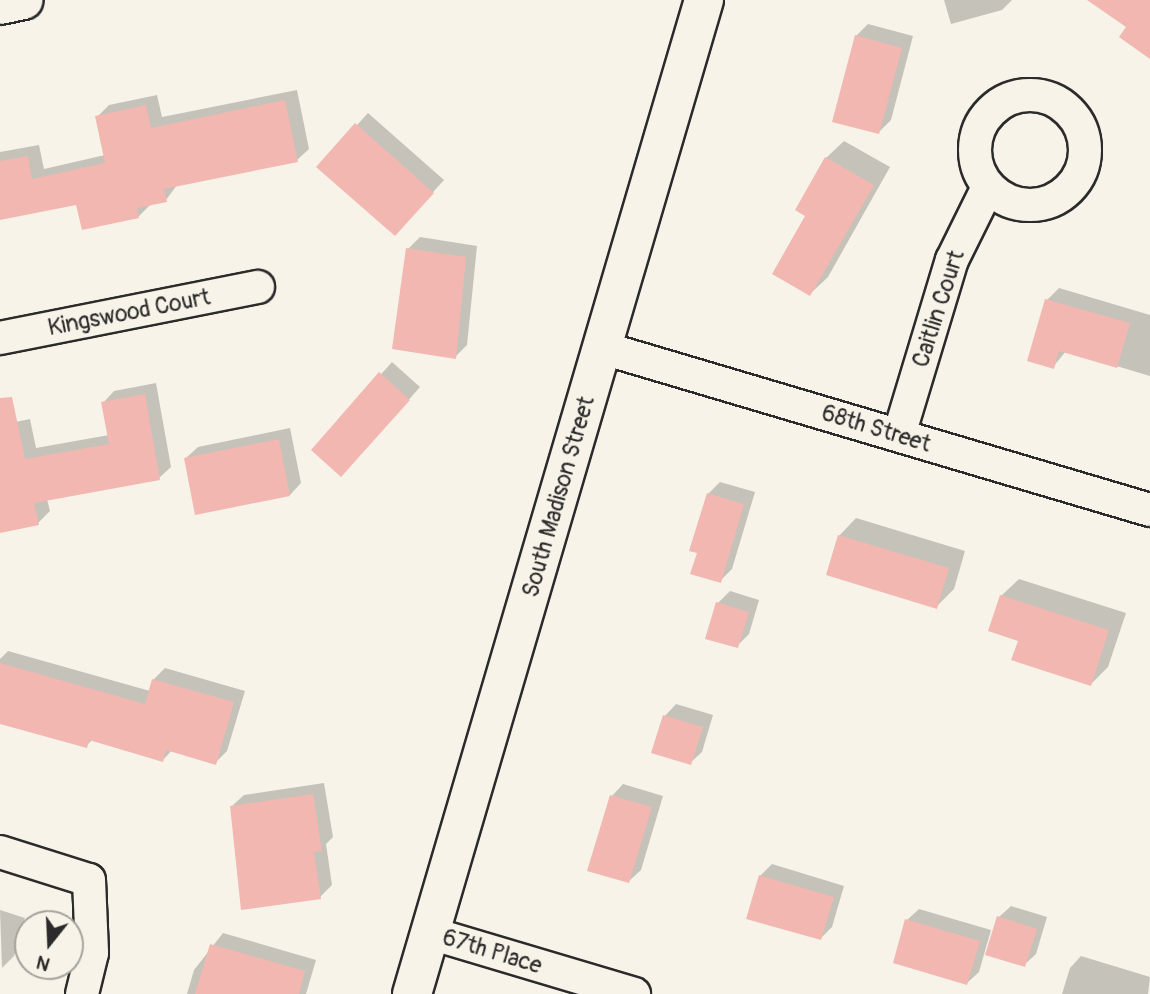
<!DOCTYPE html>
<style>
body{margin:0}
#map{position:relative;width:1150px;height:994px;overflow:hidden;background:#f7f3e8;font-family:Pangolin,sans-serif}
div>[style]{position:absolute}
.shadow>*{inset:0;background:#0003}
.building>*{inset:0;background:#f2b7b0}
.roads{filter:drop-shadow(2px 0 #2b2b2b) drop-shadow(-2px 0 #2b2b2b) drop-shadow(0 2px #2b2b2b) drop-shadow(0 -2px #2b2b2b)}
.street>*{height:32px;margin:-16px;padding:0 16px;transform-origin:16px;border-radius:16px;background:#f7f3e8}
.street>.ring{margin:-16px;padding:0;box-sizing:content-box;background:none;border:32px solid #f7f3e8;border-radius:50%}
.secondary>*{height:38px;margin:-19px;padding:0 19px;transform-origin:19px;border-radius:19px;background:#f7f3e8}
span{translate:-50% -50%;white-space:nowrap;text-align:center;line-height:1.15;-webkit-text-stroke:7px #f7f3e8;paint-order:stroke}
.street-label{font-size:23px;color:#2b2b2b}
.north{position:absolute;left:14px;top:910px;width:70px;height:70px;box-sizing:border-box;background:#f7f3e8;border:2px solid #a5a39c;border-radius:50%;rotate:198deg;font-size:19px;font-weight:700;line-height:28px;text-align:center;color:#2b2b2b}
.north::after{content:'';display:block;margin:auto;width:24px;height:32px;background:#2b2b2b;clip-path:polygon(50% 0,100% 100%,50% 72%,0 100%)}
</style>
<div id="map">
<div class="shadow">
<div style="clip-path:polygon(944px 0,1012px 0,1002px 10px,951px 24px)"></div>
<div style="clip-path:polygon(868px 24px,913px 36px,891px 120px,879px 132px,856px 36px)"></div>
<div style="clip-path:polygon(297px 90px,309px 149px,297px 160px,177px 185px,166px 200px,150px 205px,138px 217px,78px 203px,0 218px,0 152px,39px 145px,44px 169px,105px 155px,97px 117px,109px 105px,157px 95px,162px 117px)"></div>
<div style="clip-path:polygon(368px 113px,444px 180px,406px 222px,319px 167px)"></div>
<div style="clip-path:polygon(844px 141px,890px 167px,828px 277px,810px 294px,808px 216px,826px 158px)"></div>
<div style="clip-path:polygon(420px 237px,477px 246px,467px 345px,455px 357px,408px 249px)"></div>
<div style="clip-path:polygon(1059px 288px,1150px 315px,1150px 376px,1066px 351px,1053px 367px,1047px 300px)"></div>
<div style="clip-path:polygon(392px 362px,420px 387px,353px 463px,313px 450px)"></div>
<div style="clip-path:polygon(156px 383px,171px 467px,159px 478px,47px 499px,50px 511px,38px 523px,0 531px,0 420px,1px 425px,30px 419px,36px 448px,109px 435px,103px 403px,114px 391px)"></div>
<div style="clip-path:polygon(290px 428px,301px 483px,290px 495px,186px 458px,198px 447px)"></div>
<div style="clip-path:polygon(720px 482px,755px 492px,732px 569px,720px 581px,699px 551px,708px 494px)"></div>
<div style="clip-path:polygon(856px 518px,965px 551px,954px 589px,936px 607px,839px 536px)"></div>
<div style="clip-path:polygon(1019px 579px,1126px 613px,1108px 667px,1091px 684px,1020px 639px,1001px 596px)"></div>
<div style="clip-path:polygon(730px 591px,759px 600px,749px 634px,737px 646px,718px 603px)"></div>
<div style="clip-path:polygon(8px 651px,150px 691px,154px 679px,165px 668px,245px 691px,227px 751px,215px 763px,172px 750px,163px 760px,93px 739px,86px 746px,0 722px,0 659px)"></div>
<div style="clip-path:polygon(676px 704px,713px 715px,702px 752px,690px 763px,665px 716px)"></div>
<div style="clip-path:polygon(324px 783px,333px 837px,326px 844px,332px 885px,320px 897px,232px 806px,244px 795px)"></div>
<div style="clip-path:polygon(623px 784px,663px 796px,641px 870px,629px 881px,612px 796px)"></div>
<div style="clip-path:polygon(772px 864px,844px 886px,832px 927px,820px 939px,760px 876px)"></div>
<div style="clip-path:polygon(1011px 906px,1047px 917px,1036px 954px,1024px 965px,999px 917px)"></div>
<div style="clip-path:polygon(919px 909px,991px 930px,979px 972px,967px 983px,907px 920px)"></div>
<div style="clip-path:polygon(0 910px,25px 918px,14px 956px,2px 968px)"></div>
<div style="clip-path:polygon(223px 933px,316px 960px,306px 994px,187px 994px,194px 970px)"></div>
<div style="clip-path:polygon(1081px 956px,1150px 977px,1148px 994px,1062px 994px,1070px 968px)"></div>
</div>
<div class="building">
<div style="clip-path:polygon(1087px 0,1150px 0,1150px 59px,1119px 37px,1126px 27px)"></div>
<div style="clip-path:polygon(855px 35px,902px 48px,879px 134px,832px 122px)"></div>
<div style="clip-path:polygon(285px 100px,298px 162px,164px 189px,167px 202px,137px 208px,139px 218px,82px 230px,76px 205px,0 220px,0 161px,28px 156px,32px 179px,105px 163px,95px 116px,146px 105px,151px 128px)"></div>
<div style="clip-path:polygon(355px 123px,434px 193px,395px 236px,316px 167px)"></div>
<div style="clip-path:polygon(825px 157px,874px 185px,810px 296px,772px 274px,805px 216px,795px 210px)"></div>
<div style="clip-path:polygon(406px 248px,466px 257px,456px 359px,392px 349px)"></div>
<div style="clip-path:polygon(1045px 299px,1130px 323px,1117px 368px,1059px 351px,1054px 369px,1027px 361px)"></div>
<div style="clip-path:polygon(379px 372px,410px 400px,341px 477px,311px 450px)"></div>
<div style="clip-path:polygon(145px 394px,160px 480px,34px 503px,39px 525px,0 533px,0 398px,12px 397px,25px 459px,109px 444px,101px 402px)"></div>
<div style="clip-path:polygon(279px 439px,290px 496px,195px 515px,184px 458px)"></div>
<div style="clip-path:polygon(707px 493px,744px 504px,721px 583px,690px 574px,697px 553px,689px 551px)"></div>
<div style="clip-path:polygon(838px 535px,949px 568px,937px 609px,826px 575px)"></div>
<div style="clip-path:polygon(1000px 595px,1109px 630px,1091px 686px,1011px 660px,1018px 641px,988px 631px)"></div>
<div style="clip-path:polygon(716px 602px,749px 612px,738px 648px,705px 639px)"></div>
<div style="clip-path:polygon(0 663px,145px 704px,152px 679px,234px 702px,216px 765px,166px 750px,163px 762px,89px 740px,87px 748px,0 724px)"></div>
<div style="clip-path:polygon(663px 715px,703px 727px,691px 765px,651px 753px)"></div>
<div style="clip-path:polygon(313px 794px,322px 851px,314px 852px,321px 899px,241px 910px,230px 806px)"></div>
<div style="clip-path:polygon(610px 795px,652px 807px,629px 883px,587px 871px)"></div>
<div style="clip-path:polygon(759px 875px,834px 897px,821px 940px,746px 919px)"></div>
<div style="clip-path:polygon(997px 916px,1037px 929px,1025px 967px,985px 955px)"></div>
<div style="clip-path:polygon(905px 919px,980px 941px,967px 985px,893px 963px)"></div>
<div style="clip-path:polygon(210px 944px,305px 971px,299px 994px,195px 994px)"></div>
</div>
<div class="roads">
<div class="street">
<div class="ring" style="left:975px;top:95px;width:78px;height:78px"></div>
<div style="left:0;top:338px;width:263px;rotate:-11.2deg"></div>
<div style="left:603px;top:348px;width:570px;rotate:16.5deg"></div>
<div style="left:899px;top:435px;width:183px;rotate:-73.2deg"></div>
<div style="left:952px;top:260px;width:81px;rotate:-63.7deg"></div>
<div style="left:0;top:852px;width:93px;rotate:17.5deg"></div>
<div style="left:89px;top:880px;width:73px;rotate:87.6deg"></div>
<div style="left:92px;top:953px;width:42px;rotate:103.7deg"></div>
<div style="left:430px;top:933px;width:213px;rotate:16.6deg"></div>
</div>
<div class="secondary">
<div style="left:0;top:5px;width:24px;rotate:-12deg"></div>
<div style="left:412px;top:994px;width:1036px;rotate:-73.63deg"></div>
</div>
</div>
<div class="street-label">
<span style="left:939px;top:309px;rotate:-72deg">Caitlin Court</span>
<span style="left:129px;top:313px;rotate:-11deg">Kingswood Court</span>
<span style="left:876px;top:429px;rotate:17deg">68th Street</span>
<span style="left:559px;top:497px;rotate:-74deg">South Madison Street</span>
<span style="left:492px;top:952px;rotate:17deg">67th Place</span>
</div>
<div class="north">N</div>
</div>
